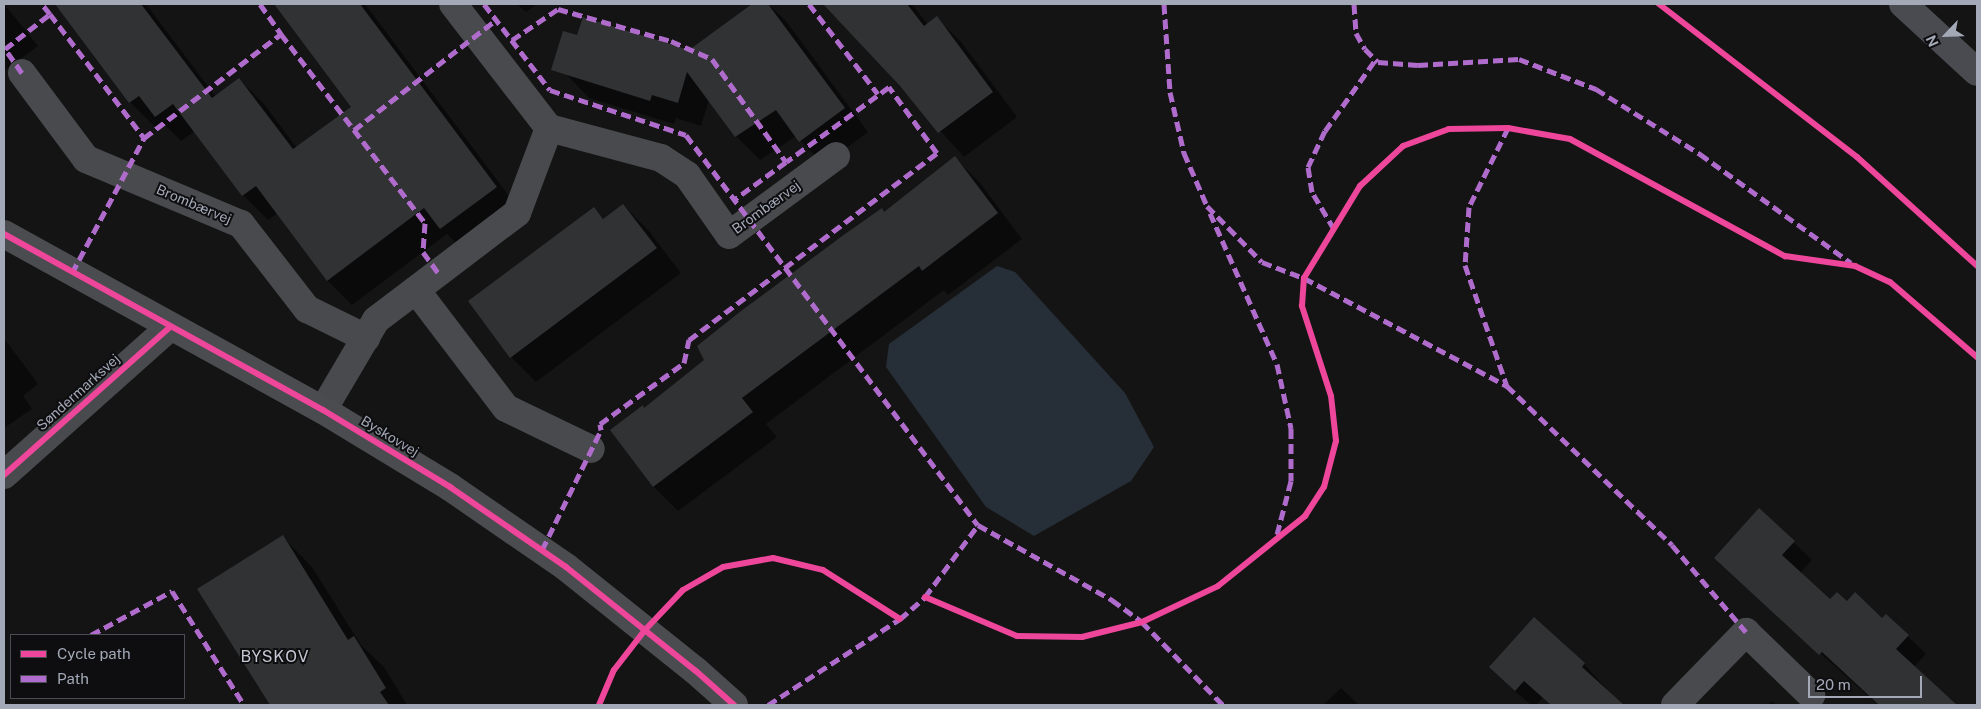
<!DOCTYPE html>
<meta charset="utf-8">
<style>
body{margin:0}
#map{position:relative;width:1981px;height:709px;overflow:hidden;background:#141414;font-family:"Public Sans",sans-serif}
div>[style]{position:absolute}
.water>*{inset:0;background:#262f37}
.shadow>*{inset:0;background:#0007}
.building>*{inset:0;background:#313234}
.minor>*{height:28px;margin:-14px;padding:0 14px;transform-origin:14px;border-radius:14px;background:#484a4d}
.major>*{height:28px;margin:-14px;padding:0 14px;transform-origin:14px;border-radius:14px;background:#4b4c4f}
.highway>*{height:28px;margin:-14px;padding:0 14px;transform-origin:14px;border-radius:14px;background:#4a4b50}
.quiet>*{height:5px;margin-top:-2.5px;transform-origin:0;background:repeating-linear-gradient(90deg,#b06ccc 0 10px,transparent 0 15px)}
.cycleway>*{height:6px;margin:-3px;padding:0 3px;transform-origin:3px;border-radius:3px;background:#ed469a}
span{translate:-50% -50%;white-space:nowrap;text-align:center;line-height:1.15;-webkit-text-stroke:4px #0e0e10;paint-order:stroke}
.street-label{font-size:14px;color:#a3a9b7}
.quarter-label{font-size:16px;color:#c5c8d3;letter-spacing:1px}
.frame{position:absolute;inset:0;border:5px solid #a3a9b7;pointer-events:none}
.legend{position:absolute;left:10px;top:634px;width:175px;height:65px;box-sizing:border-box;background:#0e0e10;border:1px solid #4a4c53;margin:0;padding:6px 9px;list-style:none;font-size:15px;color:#a3a9b7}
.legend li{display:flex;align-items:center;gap:10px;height:25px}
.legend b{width:25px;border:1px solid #4a4c53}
.north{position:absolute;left:1921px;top:10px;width:50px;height:50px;-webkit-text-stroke:4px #0e0e10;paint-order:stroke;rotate:246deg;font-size:14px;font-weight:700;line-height:20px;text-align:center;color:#a3a9b7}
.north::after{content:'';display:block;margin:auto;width:18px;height:22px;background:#a3a9b7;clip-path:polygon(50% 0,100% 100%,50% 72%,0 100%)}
.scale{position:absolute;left:1808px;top:676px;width:114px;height:22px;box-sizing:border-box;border:2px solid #a3a9b7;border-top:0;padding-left:6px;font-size:15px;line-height:18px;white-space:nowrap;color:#a3a9b7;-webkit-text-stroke:4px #0e0e10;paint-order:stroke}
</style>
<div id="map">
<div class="water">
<div style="clip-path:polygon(997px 266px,1015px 272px,1125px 393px,1154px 447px,1131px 481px,1034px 536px,986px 507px,886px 367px,889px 344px)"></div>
</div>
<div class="shadow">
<div style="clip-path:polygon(4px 4px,38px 46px,4px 71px)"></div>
<div style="clip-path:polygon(56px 4px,146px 4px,216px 97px,239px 79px,264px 104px,297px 148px,352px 107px,274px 4px,365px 4px,521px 212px,466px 253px,447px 234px,352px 305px,327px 280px,278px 213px,268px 220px,243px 195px,195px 131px,181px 141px,162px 122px,155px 127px,130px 102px)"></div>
<div style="clip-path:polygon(517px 4px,537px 4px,526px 12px)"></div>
<div style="clip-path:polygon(754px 4px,768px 4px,786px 21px,868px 132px,824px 165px,796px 136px,760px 160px,736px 136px,709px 100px,701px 126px,676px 118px,674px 124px,589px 98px,566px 74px,689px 52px)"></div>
<div style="clip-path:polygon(826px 4px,912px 4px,928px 25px,937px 18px,962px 43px,1017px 117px,964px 157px)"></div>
<div style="clip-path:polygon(955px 158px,980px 183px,1022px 239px,948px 295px,944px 290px,766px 424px,777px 437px,678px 511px,653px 486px,645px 409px)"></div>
<div style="clip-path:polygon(623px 205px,648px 230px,681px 273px,536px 382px,511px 357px,594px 209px,604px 219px)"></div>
<div style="clip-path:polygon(4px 338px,38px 384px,23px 396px,32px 409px,4px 428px)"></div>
<div style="clip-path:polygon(1760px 510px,1812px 560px,1800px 573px,1830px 601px,1847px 603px,1882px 619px,1886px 615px,1926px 654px,1914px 667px,1956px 705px,1878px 705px,1734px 576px)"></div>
<div style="clip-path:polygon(283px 537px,312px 567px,361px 645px,384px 667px,407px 705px,272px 705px,199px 589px)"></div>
<div style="clip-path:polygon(1534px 619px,1584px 664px,1621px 705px,1551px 705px,1543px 698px,1536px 705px,1531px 705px,1508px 685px)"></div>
<div style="clip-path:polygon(1341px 688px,1359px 705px,1323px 705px)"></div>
<div style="clip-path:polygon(1772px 701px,1777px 705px,1768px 705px)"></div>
</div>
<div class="building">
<div style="clip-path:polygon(55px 4px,141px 4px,212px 98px,239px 78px,293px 149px,351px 107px,274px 4px,360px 4px,497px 187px,440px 229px,424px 208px,327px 281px,256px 186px,242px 196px,173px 104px,155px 117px,139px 96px,129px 103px)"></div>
<div style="clip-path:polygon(752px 4px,768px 4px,845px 108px,799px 142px,776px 110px,735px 137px,687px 72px,678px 103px,652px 95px,650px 101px,551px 70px,563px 31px,577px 35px,583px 17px,689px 50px)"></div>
<div style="clip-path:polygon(823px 4px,907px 4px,924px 26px,937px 16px,993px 92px,938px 133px,900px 86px)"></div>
<div style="clip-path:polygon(955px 156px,998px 213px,922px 271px,919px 266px,742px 398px,753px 412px,653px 487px,610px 430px,643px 405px,644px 408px,704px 360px,697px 346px,741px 311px,845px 234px,882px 208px,884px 212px)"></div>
<div style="clip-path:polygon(623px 204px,657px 248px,510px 358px,468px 301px,594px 207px,603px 219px)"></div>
<div style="clip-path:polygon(1759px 508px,1795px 541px,1782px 555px,1830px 599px,1837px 592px,1847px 601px,1855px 592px,1882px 618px,1886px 614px,1909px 635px,1896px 649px,1957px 705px,1879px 705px,1822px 652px,1819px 655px,1714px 558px)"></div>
<div style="clip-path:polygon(283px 535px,348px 640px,354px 636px,386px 688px,380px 692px,389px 705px,270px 705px,197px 589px)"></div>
<div style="clip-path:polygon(1534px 617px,1585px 663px,1582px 667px,1624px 705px,1551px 705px,1524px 681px,1515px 691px,1489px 667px)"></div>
</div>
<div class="minor">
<div style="left:453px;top:4px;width:157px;rotate:52.3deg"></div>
<div style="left:549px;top:128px;width:116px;rotate:15deg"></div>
<div style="left:661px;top:158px;width:31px;rotate:33deg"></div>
<div style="left:687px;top:175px;width:73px;rotate:55deg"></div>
<div style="left:729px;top:235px;width:133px;rotate:-36.4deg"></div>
<div style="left:22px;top:73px;width:107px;rotate:53.3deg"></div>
<div style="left:86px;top:159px;width:168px;rotate:22.8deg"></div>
<div style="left:241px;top:224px;width:108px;rotate:52.2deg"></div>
<div style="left:307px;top:309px;width:66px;rotate:26.2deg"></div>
<div style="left:416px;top:290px;width:148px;rotate:52.7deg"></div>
<div style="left:506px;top:408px;width:94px;rotate:25.8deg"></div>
<div style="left:323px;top:410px;width:104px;rotate:-59.5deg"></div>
<div style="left:376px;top:320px;width:177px;rotate:-37.2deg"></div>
<div style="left:517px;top:213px;width:91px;rotate:-69.4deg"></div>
<div style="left:4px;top:475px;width:222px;rotate:-41.7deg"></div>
<div style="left:1675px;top:705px;width:102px;rotate:-45.8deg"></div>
<div style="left:1746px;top:632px;width:91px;rotate:44.1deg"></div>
</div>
<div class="major">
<div style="left:4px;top:234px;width:364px;rotate:28.9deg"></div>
<div style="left:323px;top:410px;width:149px;rotate:31.2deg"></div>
<div style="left:450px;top:487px;width:141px;rotate:34.6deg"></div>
<div style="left:566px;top:567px;width:166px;rotate:38.7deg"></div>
<div style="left:696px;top:671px;width:51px;rotate:41.8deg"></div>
</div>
<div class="highway">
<div style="left:1903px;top:4px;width:100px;rotate:42.6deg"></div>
</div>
<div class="quiet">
<div style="left:260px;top:4px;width:37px;rotate:55deg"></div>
<div style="left:484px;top:4px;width:108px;rotate:52.5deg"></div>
<div style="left:550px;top:90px;width:143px;rotate:18.3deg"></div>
<div style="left:686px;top:135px;width:487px;rotate:53.2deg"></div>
<div style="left:978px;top:525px;width:154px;rotate:29.2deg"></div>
<div style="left:1112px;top:600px;width:37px;rotate:36deg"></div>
<div style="left:1142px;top:622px;width:116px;rotate:45.7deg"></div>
<div style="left:809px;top:4px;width:113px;rotate:52.5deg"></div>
<div style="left:1164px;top:4px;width:88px;rotate:86.1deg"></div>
<div style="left:1170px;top:92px;width:63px;rotate:77.1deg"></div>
<div style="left:1184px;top:153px;width:58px;rotate:66.5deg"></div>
<div style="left:1207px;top:206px;width:78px;rotate:45.5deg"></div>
<div style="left:1262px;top:262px;width:45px;rotate:20.9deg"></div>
<div style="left:1304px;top:278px;width:230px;rotate:28deg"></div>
<div style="left:1354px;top:4px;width:29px;rotate:86deg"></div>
<div style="left:1356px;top:33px;width:18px;rotate:61deg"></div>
<div style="left:1365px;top:49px;width:18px;rotate:45deg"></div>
<div style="left:1378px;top:62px;width:40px;rotate:4.3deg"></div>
<div style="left:1418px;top:65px;width:101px;rotate:-3.4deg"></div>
<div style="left:1519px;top:59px;width:83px;rotate:21.3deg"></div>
<div style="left:1596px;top:89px;width:123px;rotate:32deg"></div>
<div style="left:1700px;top:154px;width:186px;rotate:35.8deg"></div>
<div style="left:50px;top:14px;width:156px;rotate:52.8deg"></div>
<div style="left:512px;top:40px;width:55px;rotate:-34deg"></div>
<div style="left:558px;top:9px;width:117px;rotate:15.8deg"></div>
<div style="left:671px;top:41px;width:45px;rotate:23.7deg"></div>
<div style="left:712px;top:59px;width:127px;rotate:54.3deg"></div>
<div style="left:786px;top:162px;width:63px;rotate:144deg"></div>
<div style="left:22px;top:73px;width:29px;rotate:-125deg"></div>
<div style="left:5px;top:49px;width:57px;rotate:-37.9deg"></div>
<div style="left:50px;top:14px;width:13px;rotate:-129deg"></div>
<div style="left:1508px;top:128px;width:88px;rotate:116.3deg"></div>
<div style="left:1469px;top:207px;width:58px;rotate:93.9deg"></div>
<div style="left:1465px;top:265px;width:128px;rotate:70.9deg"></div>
<div style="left:1507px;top:386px;width:229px;rotate:43.9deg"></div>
<div style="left:1672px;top:545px;width:114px;rotate:49.6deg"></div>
<div style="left:354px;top:130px;width:180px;rotate:-37.8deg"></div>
<div style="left:1210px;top:213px;width:165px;rotate:66.1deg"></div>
<div style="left:1277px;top:364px;width:66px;rotate:77.7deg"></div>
<div style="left:1291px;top:428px;width:53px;rotate:90deg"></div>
<div style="left:1291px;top:481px;width:59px;rotate:104.7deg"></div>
<div style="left:1334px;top:229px;width:43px;rotate:-120.7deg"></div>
<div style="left:1312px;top:192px;width:25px;rotate:-99deg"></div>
<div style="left:1308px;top:167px;width:40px;rotate:-65deg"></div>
<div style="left:1325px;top:131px;width:88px;rotate:-54.7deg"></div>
<div style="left:72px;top:273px;width:153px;rotate:-61.9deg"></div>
<div style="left:144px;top:138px;width:172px;rotate:-37.2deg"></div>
<div style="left:281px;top:34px;width:238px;rotate:52.7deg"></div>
<div style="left:425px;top:223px;width:29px;rotate:94deg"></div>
<div style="left:423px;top:252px;width:26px;rotate:54deg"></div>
<div style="left:542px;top:550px;width:134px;rotate:-63.8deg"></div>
<div style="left:601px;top:430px;width:6px;rotate:-99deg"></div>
<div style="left:600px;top:424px;width:104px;rotate:-36deg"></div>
<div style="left:684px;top:363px;width:24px;rotate:-78deg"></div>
<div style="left:689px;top:340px;width:311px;rotate:-37deg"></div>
<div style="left:937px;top:153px;width:82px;rotate:-126deg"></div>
<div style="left:889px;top:87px;width:127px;rotate:143.9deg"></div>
<div style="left:91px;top:635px;width:92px;rotate:-28.5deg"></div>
<div style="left:172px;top:591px;width:135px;rotate:57.7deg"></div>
<div style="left:768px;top:705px;width:158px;rotate:-33.1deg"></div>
<div style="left:900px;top:619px;width:33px;rotate:-41deg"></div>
<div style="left:925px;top:597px;width:89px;rotate:-53.6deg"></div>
</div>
<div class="cycleway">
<div style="left:1659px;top:4px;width:250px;rotate:37.7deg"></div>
<div style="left:1857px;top:157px;width:162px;rotate:42.2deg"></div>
<div style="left:4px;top:234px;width:364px;rotate:28.9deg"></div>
<div style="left:323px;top:410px;width:149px;rotate:31.2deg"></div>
<div style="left:450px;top:487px;width:141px;rotate:34.6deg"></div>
<div style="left:566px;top:567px;width:166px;rotate:38.7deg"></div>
<div style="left:696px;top:671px;width:51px;rotate:41.8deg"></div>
<div style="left:4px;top:475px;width:222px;rotate:-41.7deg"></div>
<div style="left:925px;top:597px;width:100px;rotate:23deg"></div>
<div style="left:1017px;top:636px;width:65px;rotate:0.9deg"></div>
<div style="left:1082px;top:637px;width:62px;rotate:-14deg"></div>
<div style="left:1142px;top:622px;width:84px;rotate:-25.3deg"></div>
<div style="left:1218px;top:586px;width:112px;rotate:-38.8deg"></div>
<div style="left:1305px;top:516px;width:35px;rotate:-57deg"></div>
<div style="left:1324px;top:487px;width:48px;rotate:-75.4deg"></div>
<div style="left:1336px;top:441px;width:45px;rotate:-96.3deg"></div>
<div style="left:1331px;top:396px;width:95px;rotate:-107.9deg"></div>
<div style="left:1302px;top:306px;width:28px;rotate:-86deg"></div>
<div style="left:1304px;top:278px;width:108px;rotate:-58.7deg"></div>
<div style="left:1360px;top:186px;width:59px;rotate:-42.9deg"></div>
<div style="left:1403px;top:146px;width:49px;rotate:-20.3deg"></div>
<div style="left:1449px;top:129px;width:59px;rotate:-1deg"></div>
<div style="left:1508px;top:128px;width:63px;rotate:10.1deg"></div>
<div style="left:1570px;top:139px;width:245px;rotate:28.6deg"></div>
<div style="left:1785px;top:256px;width:71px;rotate:8.1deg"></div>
<div style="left:1855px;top:266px;width:38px;rotate:25deg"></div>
<div style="left:1890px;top:282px;width:115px;rotate:40.8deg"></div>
<div style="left:599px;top:705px;width:38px;rotate:-67deg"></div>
<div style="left:614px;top:670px;width:51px;rotate:-52.2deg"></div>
<div style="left:645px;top:630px;width:55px;rotate:-46.5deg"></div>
<div style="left:683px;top:590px;width:46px;rotate:-29.9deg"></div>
<div style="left:723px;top:567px;width:51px;rotate:-10.2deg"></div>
<div style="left:773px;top:558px;width:51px;rotate:13.5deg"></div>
<div style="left:823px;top:570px;width:91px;rotate:32.5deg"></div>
</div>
<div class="street-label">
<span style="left:194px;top:204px;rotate:23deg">Brombærvej</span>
<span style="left:766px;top:207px;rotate:-36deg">Brombærvej</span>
<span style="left:78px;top:392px;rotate:-42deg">Søndermarksvej</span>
<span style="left:390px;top:436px;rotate:31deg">Byskovvej</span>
</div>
<div class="quarter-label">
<span style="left:275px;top:657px">BYSKOV</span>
</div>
<div class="frame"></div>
<ul class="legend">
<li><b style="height:6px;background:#ed469a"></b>Cycle path</li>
<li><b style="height:6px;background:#b06ccc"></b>Path</li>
</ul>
<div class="north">N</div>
<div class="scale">20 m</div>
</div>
